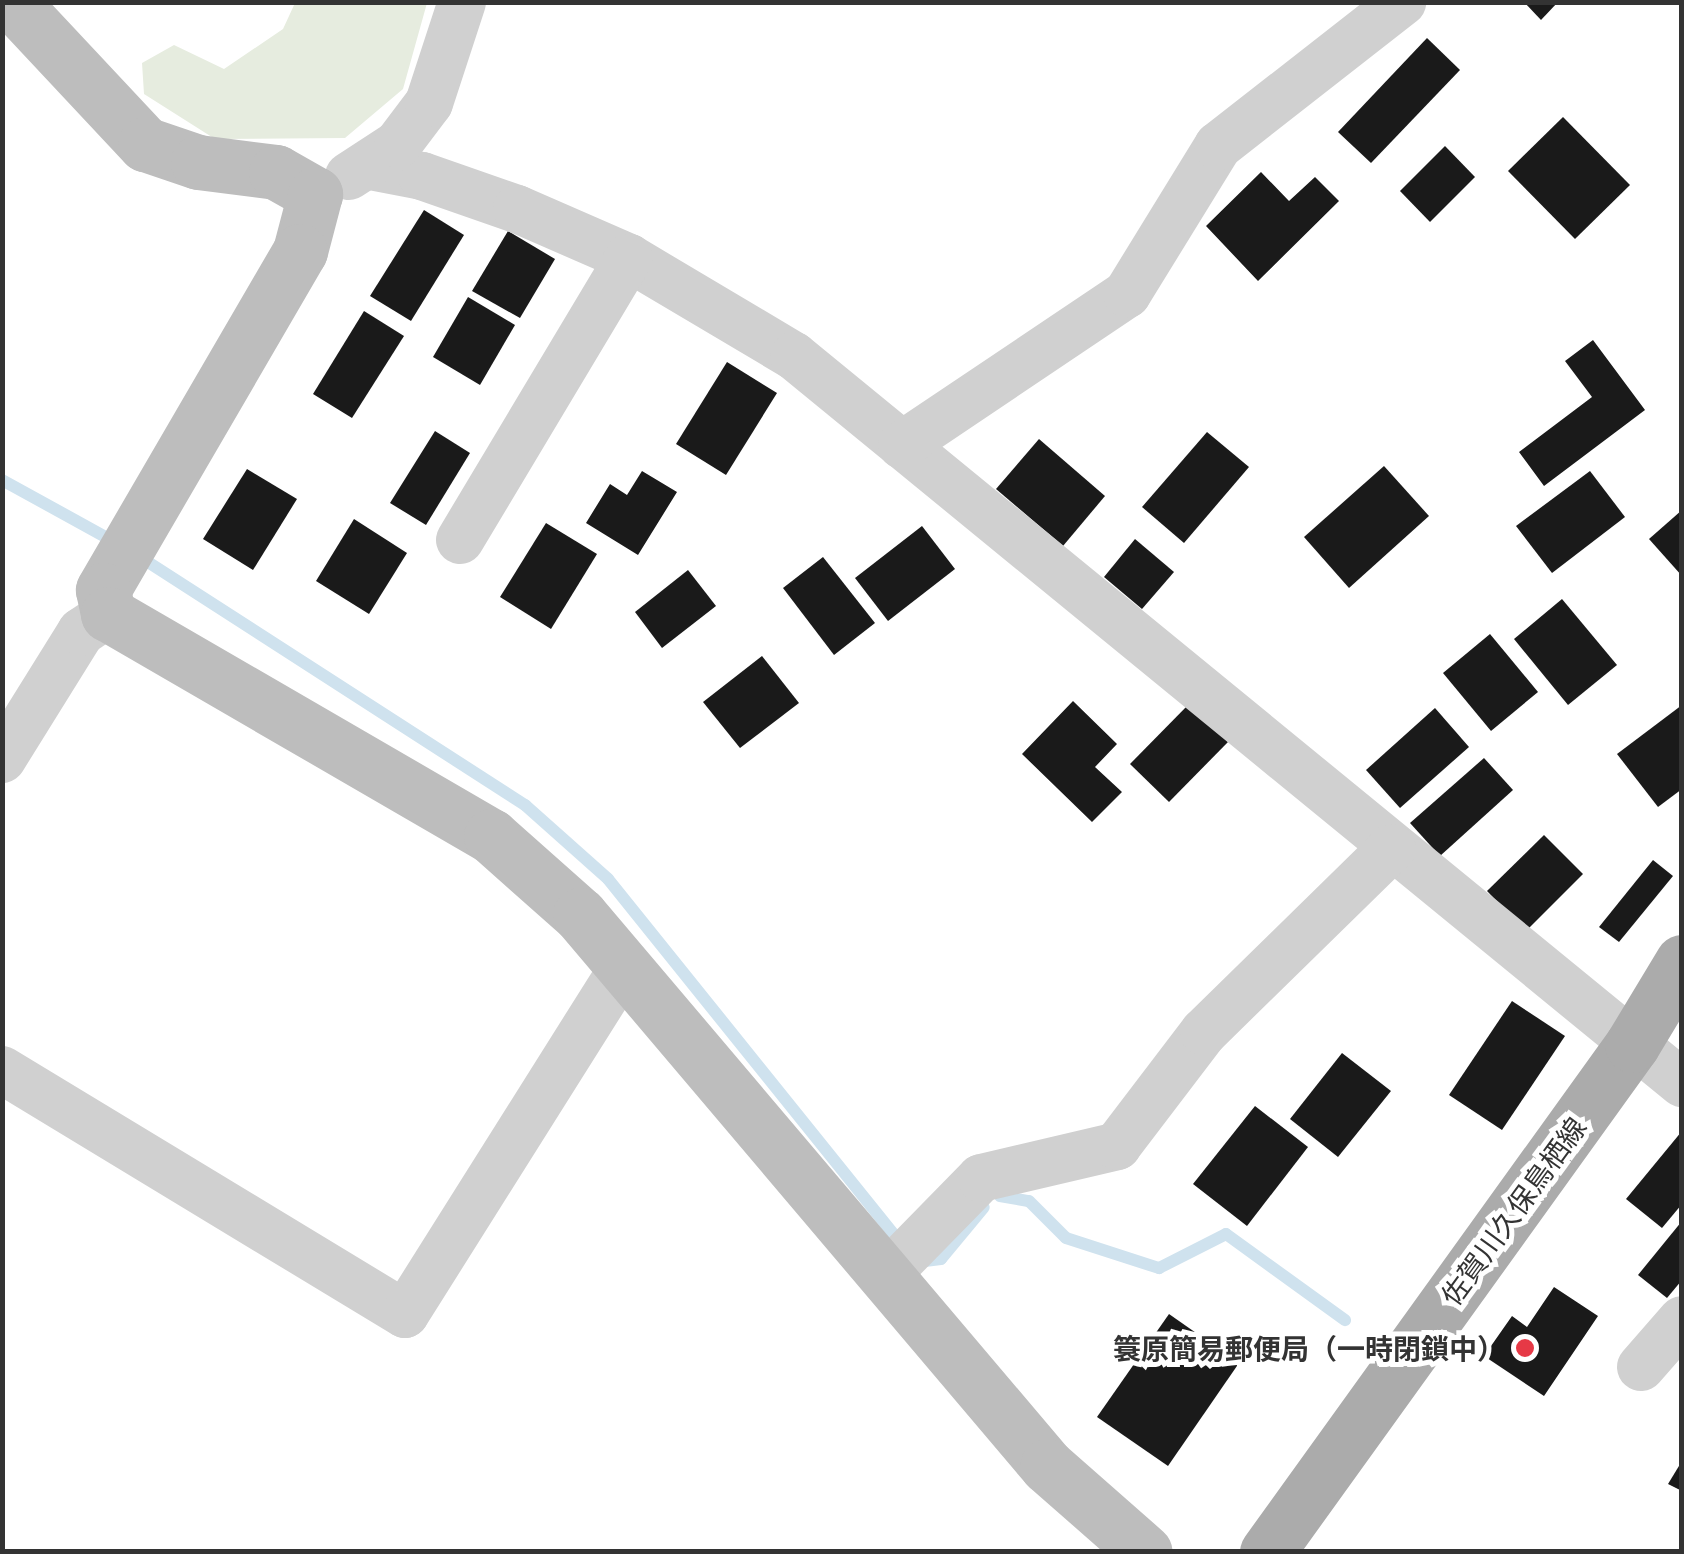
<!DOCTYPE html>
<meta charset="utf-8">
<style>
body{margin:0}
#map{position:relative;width:1684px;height:1554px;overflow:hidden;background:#fff;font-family:Barlow,"Noto Sans JP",sans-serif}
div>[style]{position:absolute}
.green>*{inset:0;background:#e6ecdf}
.stream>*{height:12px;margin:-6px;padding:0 6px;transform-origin:6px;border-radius:6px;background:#cfe2ee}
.building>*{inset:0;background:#1a1a1a}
.street>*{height:48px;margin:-24px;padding:0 24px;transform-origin:24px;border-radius:24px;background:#d0d0d0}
.secondary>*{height:55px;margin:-27.5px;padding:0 27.5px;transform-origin:27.5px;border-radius:27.5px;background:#bdbdbd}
.primary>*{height:55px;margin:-27.5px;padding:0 27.5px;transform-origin:27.5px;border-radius:27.5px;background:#ababab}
.dots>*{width:28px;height:28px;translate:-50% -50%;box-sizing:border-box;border:5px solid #fff;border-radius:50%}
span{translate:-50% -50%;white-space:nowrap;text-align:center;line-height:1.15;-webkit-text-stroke:10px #fff;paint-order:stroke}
.street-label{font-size:28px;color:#333}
.poi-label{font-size:28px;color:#333;font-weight:700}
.right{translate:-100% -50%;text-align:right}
.frame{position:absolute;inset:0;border:5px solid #333;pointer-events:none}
</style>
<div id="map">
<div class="green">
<div style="clip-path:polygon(295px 3px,427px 3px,403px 89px,345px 138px,215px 139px,144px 94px,142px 63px,174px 45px,224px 69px,283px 29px)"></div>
</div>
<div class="stream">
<div style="left:2px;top:480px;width:129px;rotate:28.8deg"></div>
<div style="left:137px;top:555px;width:462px;rotate:32.8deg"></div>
<div style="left:525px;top:805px;width:111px;rotate:41.7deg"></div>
<div style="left:608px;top:879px;width:472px;rotate:51.2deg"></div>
<div style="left:1000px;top:1196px;width:29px;rotate:10deg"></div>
<div style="left:1029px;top:1201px;width:52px;rotate:45deg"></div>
<div style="left:1066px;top:1238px;width:98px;rotate:17.9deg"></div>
<div style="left:1159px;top:1268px;width:75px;rotate:-26.9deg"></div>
<div style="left:1226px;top:1234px;width:147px;rotate:35.9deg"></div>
<div style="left:917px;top:1262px;width:24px;rotate:-7deg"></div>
<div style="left:941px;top:1259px;width:67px;rotate:-50.4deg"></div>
</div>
<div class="building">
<div style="clip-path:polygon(1524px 2px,1558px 2px,1541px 20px)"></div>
<div style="clip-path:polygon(1427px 38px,1460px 70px,1371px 163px,1338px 132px)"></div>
<div style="clip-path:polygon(1563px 117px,1630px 185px,1575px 239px,1508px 171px)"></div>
<div style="clip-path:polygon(1445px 146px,1475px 177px,1430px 222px,1400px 191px)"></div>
<div style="clip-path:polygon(1261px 172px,1289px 201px,1315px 177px,1339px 201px,1258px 281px,1206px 226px)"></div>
<div style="clip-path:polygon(424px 210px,464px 235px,411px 321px,370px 296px)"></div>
<div style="clip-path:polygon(508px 231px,555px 259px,520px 318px,472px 291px)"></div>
<div style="clip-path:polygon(468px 297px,515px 325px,480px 385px,433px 357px)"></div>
<div style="clip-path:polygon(364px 311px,404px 336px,352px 418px,313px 394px)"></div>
<div style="clip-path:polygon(1593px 340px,1645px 410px,1544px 486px,1519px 452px,1592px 397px,1565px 361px)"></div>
<div style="clip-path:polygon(727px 362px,777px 393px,726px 475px,676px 444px)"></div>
<div style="clip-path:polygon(435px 431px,470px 453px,426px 525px,390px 503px)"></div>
<div style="clip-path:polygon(1207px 432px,1249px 467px,1184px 543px,1142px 507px)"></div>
<div style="clip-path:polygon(1039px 439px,1105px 496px,1063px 546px,996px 489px)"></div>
<div style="clip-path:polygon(1384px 466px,1429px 516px,1349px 588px,1304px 537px)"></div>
<div style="clip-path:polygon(247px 469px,297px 499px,253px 570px,203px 539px)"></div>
<div style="clip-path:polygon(642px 471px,677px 492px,638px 555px,586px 523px,610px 484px,627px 495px)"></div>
<div style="clip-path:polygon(1590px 471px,1625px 517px,1552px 573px,1516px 526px)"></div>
<div style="clip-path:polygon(1682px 510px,1682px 576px,1649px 539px)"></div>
<div style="clip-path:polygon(354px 519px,407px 553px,369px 614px,316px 581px)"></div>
<div style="clip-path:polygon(546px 523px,597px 554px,551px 629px,500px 597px)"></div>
<div style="clip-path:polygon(922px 526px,955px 569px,888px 621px,855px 578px)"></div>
<div style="clip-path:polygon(1135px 539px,1174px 572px,1142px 609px,1104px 577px)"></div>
<div style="clip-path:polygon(823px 557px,875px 623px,834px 655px,783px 588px)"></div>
<div style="clip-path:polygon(688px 570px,716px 606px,662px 648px,635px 612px)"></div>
<div style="clip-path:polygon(1562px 599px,1617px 665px,1568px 705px,1514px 639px)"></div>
<div style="clip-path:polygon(1490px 634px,1538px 692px,1491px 731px,1443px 673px)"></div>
<div style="clip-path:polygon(762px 656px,799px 703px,740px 748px,703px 702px)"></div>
<div style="clip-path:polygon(1073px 701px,1117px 744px,1095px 767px,1122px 792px,1092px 822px,1022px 754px)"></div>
<div style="clip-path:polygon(1189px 704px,1228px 742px,1169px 802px,1130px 764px)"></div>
<div style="clip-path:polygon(1682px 705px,1682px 789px,1658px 807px,1617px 754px)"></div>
<div style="clip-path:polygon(1435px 708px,1469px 747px,1400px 808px,1366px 770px)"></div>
<div style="clip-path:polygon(1484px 758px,1513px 790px,1440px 856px,1410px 823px)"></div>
<div style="clip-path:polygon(1544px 835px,1583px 874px,1526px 931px,1487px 891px)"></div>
<div style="clip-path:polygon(1653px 860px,1673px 876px,1619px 942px,1599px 927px)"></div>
<div style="clip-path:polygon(1512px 1001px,1565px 1036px,1502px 1130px,1449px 1095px)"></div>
<div style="clip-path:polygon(1342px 1053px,1391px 1091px,1338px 1157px,1290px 1119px)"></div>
<div style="clip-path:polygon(1255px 1106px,1308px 1147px,1247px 1226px,1193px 1184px)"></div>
<div style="clip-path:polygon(1682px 1131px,1682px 1204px,1662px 1228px,1626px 1199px)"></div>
<div style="clip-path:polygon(1682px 1221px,1682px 1280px,1667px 1298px,1638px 1275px)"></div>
<div style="clip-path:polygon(1554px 1287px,1598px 1316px,1544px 1396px,1484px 1356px,1512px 1316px,1527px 1327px)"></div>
<div style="clip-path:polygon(1169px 1314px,1239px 1363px,1168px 1466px,1097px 1417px)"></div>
<div style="clip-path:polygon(1682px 1461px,1682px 1491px,1668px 1484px)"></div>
</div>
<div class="street">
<div style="left:370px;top:166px;width:53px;rotate:10.9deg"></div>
<div style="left:422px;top:176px;width:101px;rotate:19.2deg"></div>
<div style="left:517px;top:209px;width:122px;rotate:23.6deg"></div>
<div style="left:629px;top:258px;width:192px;rotate:30.7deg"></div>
<div style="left:794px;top:356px;width:1148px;rotate:39.31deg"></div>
<div style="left:349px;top:176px;width:59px;rotate:-33.1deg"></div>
<div style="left:398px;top:144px;width:51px;rotate:-52.9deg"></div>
<div style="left:429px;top:103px;width:106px;rotate:-71.9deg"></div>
<div style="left:902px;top:445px;width:271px;rotate:-33.9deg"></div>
<div style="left:1127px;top:294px;width:174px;rotate:-58.4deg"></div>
<div style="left:1218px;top:146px;width:234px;rotate:-38deg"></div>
<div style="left:460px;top:540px;width:329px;rotate:-59.1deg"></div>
<div style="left:2px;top:759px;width:150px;rotate:-58.1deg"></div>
<div style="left:81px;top:632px;width:32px;rotate:-34deg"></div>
<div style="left:2px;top:1070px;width:471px;rotate:31.2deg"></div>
<div style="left:405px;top:1314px;width:411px;rotate:-57.8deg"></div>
<div style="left:887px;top:1274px;width:134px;rotate:-45.6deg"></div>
<div style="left:981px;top:1178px;width:140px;rotate:-13.2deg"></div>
<div style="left:1117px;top:1146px;width:143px;rotate:-52.7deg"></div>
<div style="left:1204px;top:1032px;width:263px;rotate:-44.4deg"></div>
<div style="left:1641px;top:1367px;width:62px;rotate:-48.9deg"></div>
</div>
<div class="secondary">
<div style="left:12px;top:2px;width:195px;rotate:46.9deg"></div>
<div style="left:145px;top:144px;width:56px;rotate:18.8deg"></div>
<div style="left:198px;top:162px;width:79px;rotate:7.3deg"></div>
<div style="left:276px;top:172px;width:45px;rotate:29.4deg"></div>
<div style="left:315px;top:194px;width:59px;rotate:104.7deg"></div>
<div style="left:300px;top:251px;width:392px;rotate:120.2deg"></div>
<div style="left:103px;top:590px;width:25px;rotate:78deg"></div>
<div style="left:108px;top:614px;width:443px;rotate:30.1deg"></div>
<div style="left:491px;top:836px;width:119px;rotate:41.6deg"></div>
<div style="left:580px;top:915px;width:722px;rotate:49.72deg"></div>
<div style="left:1047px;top:1466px;width:130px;rotate:41.3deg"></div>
</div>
<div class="primary">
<div style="left:1267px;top:1552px;width:625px;rotate:-54.25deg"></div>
<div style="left:1632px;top:1045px;width:97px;rotate:-58.9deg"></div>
</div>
<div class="dots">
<div style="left:1525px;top:1348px;background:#e63946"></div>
</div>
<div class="street-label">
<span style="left:1513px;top:1211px;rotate:-54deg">佐賀川久保鳥栖線</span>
</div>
<div class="poi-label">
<span class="right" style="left:1505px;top:1348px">簑原簡易郵便局（一時閉鎖中）</span>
</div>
<div class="frame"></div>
</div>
